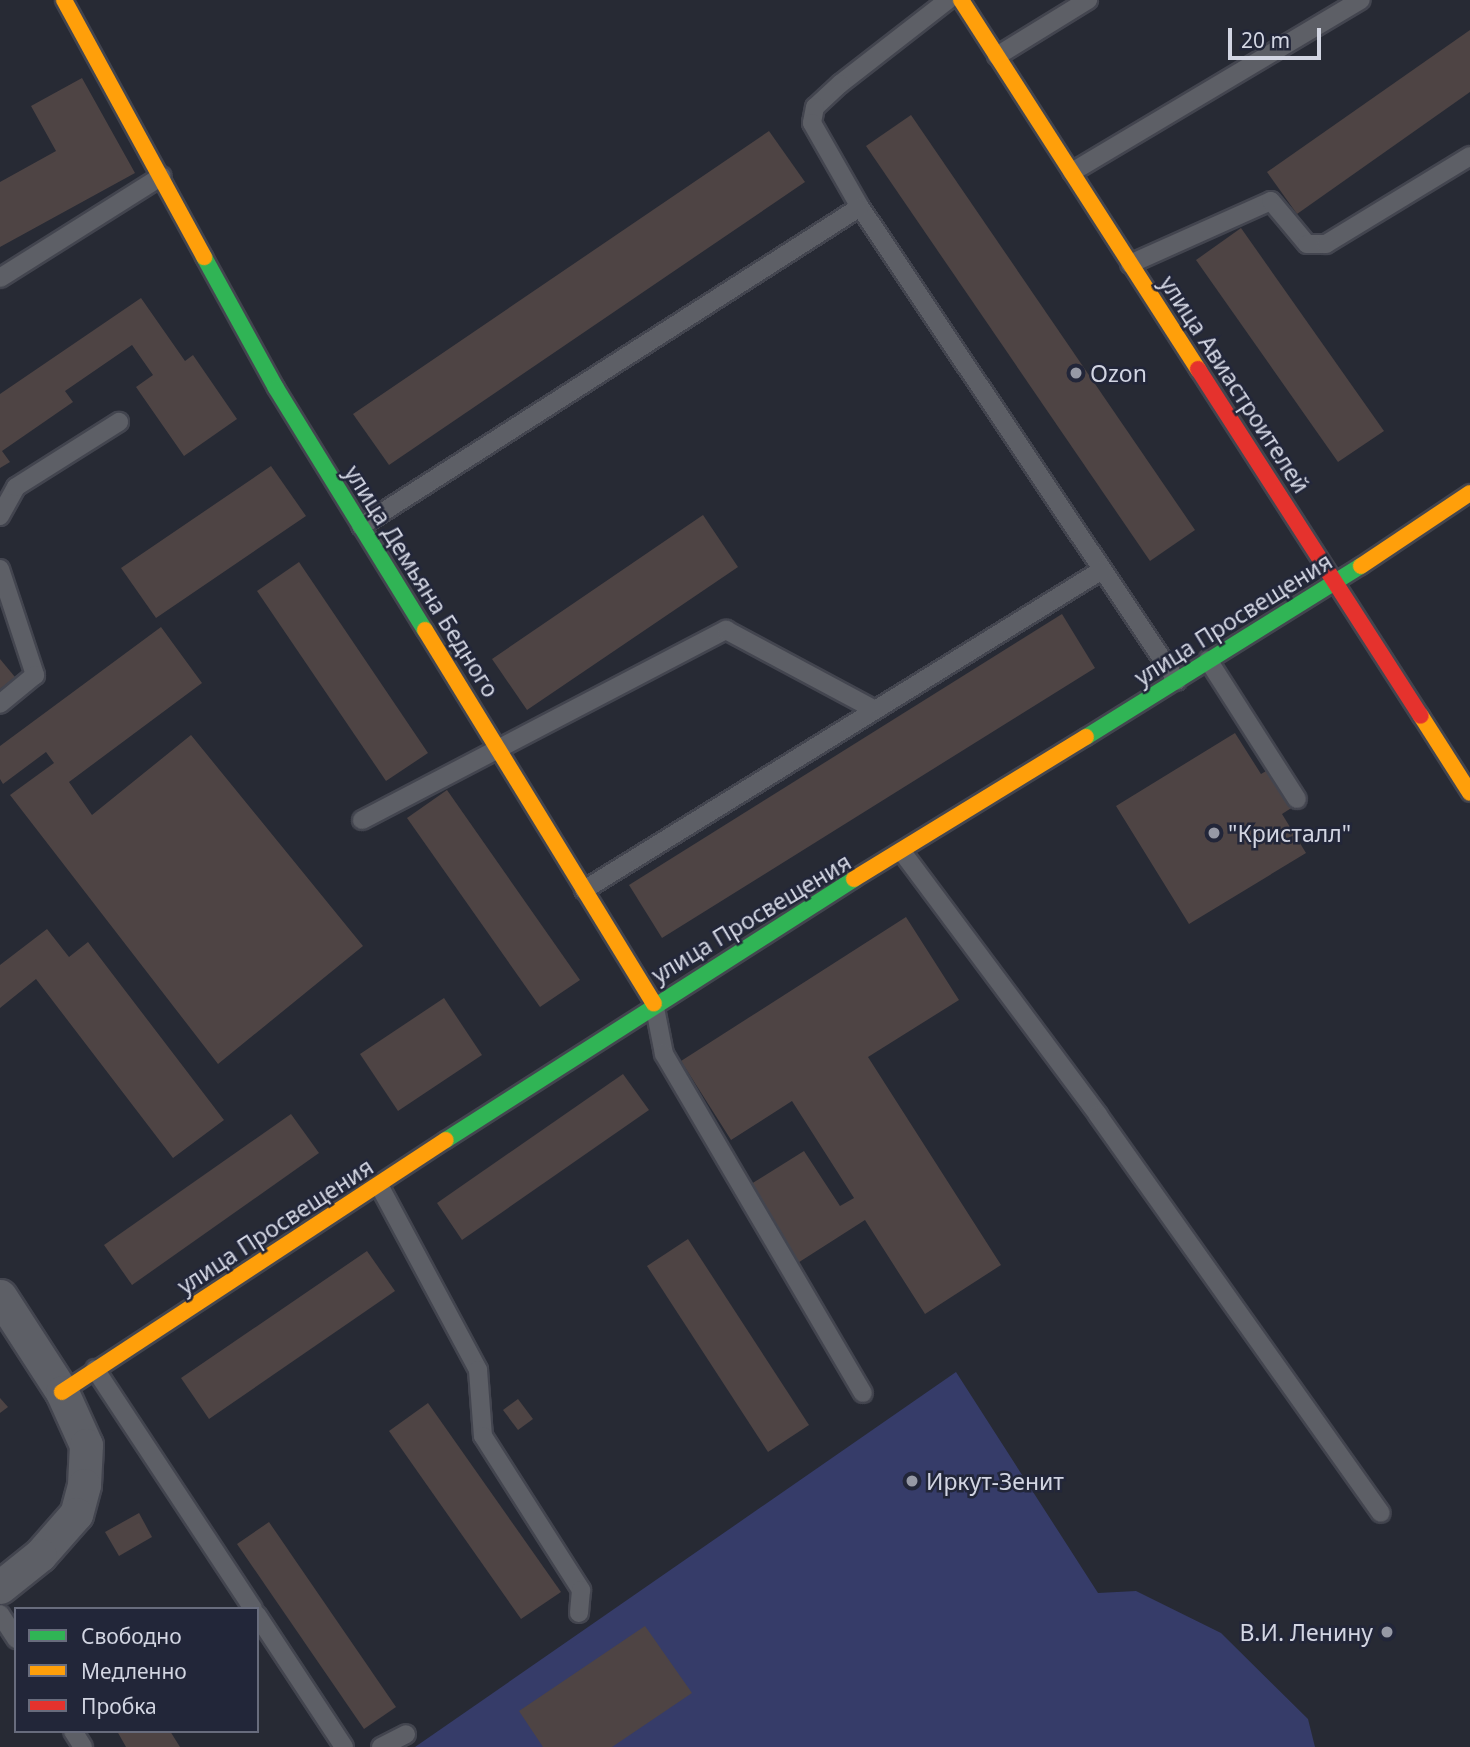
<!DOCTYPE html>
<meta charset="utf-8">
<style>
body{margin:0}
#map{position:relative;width:1470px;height:1747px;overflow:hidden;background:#272a34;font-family:"Noto Sans",sans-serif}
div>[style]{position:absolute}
.green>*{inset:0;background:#363c69}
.building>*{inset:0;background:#4e4444}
.roads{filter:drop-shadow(2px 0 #43454f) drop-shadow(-2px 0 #43454f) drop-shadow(0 2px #43454f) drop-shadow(0 -2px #43454f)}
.lane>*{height:18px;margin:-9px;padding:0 9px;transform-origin:9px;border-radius:9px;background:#5d5f66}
.street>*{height:33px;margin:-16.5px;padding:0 16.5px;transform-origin:16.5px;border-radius:16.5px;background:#5d5f66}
.fast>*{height:16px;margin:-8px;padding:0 8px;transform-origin:8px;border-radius:8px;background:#30b455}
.slow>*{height:16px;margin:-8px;padding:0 8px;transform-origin:8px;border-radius:8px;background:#ff9f0a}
.jam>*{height:16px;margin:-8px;padding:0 8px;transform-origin:8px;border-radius:8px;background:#e5322d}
.dots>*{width:19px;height:19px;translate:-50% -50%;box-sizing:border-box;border:4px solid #222639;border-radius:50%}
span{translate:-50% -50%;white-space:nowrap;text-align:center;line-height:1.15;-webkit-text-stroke:5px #222639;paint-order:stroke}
.poi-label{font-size:23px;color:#d2d5e2}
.left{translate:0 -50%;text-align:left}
.right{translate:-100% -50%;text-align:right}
.street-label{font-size:23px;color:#d2d5e2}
.legend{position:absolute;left:14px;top:1607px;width:245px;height:126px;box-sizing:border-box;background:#222639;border:2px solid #686c7d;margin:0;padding:9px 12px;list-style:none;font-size:21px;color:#d2d5e2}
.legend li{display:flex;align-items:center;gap:14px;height:35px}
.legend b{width:35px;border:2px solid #686c7d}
.scale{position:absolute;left:1228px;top:28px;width:93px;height:32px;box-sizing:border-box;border:4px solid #d2d5e2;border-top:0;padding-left:9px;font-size:21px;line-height:24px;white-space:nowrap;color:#d2d5e2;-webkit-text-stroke:5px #222639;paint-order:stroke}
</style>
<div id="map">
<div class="green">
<div style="clip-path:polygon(956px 1372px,1098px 1593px,1136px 1591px,1221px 1633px,1308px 1719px,1315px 1747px,415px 1747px)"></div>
</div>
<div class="building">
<div style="clip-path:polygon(1470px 30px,1470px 92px,1297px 214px,1267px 172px)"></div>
<div style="clip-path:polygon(82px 78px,135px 173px,0 247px,0 182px,56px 151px,31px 106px)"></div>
<div style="clip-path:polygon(911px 115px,1195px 530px,1150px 561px,866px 146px)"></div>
<div style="clip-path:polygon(769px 131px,805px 182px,389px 465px,353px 414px)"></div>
<div style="clip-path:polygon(1241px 228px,1384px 431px,1338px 462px,1196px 260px)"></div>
<div style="clip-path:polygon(141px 298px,185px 361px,193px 355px,237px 419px,184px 456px,136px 387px,153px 375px,132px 345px,65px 391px,73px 402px,2px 451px,10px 462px,0 468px,0 394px)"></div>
<div style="clip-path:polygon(271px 466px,306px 516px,156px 618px,121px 568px)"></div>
<div style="clip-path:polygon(703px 515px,738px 567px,527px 710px,492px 659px)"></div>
<div style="clip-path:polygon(299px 562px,428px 753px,386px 781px,257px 591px)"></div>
<div style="clip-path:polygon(1062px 614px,1095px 668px,662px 938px,629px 885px)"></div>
<div style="clip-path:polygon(161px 627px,202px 683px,69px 782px,92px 815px,191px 735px,363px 946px,218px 1064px,10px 795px,54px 763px,46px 752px,3px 784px,0 779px,0 746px)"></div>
<div style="clip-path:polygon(0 659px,15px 677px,0 689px)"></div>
<div style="clip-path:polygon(1235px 733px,1261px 774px,1273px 767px,1296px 805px,1282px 814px,1306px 853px,1189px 924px,1116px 806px)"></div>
<div style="clip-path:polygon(447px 790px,580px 980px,540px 1007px,407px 818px)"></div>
<div style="clip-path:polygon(906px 917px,959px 1000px,868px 1057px,1001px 1265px,925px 1314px,865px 1220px,793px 1266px,743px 1189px,804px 1151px,840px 1206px,854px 1198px,792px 1101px,731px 1140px,681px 1061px)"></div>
<div style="clip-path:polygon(47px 929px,69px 957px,88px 942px,224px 1120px,173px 1158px,36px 979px,0 1008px,0 965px)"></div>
<div style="clip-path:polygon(444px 998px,482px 1055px,398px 1111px,360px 1054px)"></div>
<div style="clip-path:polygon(623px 1074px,649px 1110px,462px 1240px,437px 1203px)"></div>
<div style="clip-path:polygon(291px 1114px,319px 1153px,132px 1285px,104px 1245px)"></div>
<div style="clip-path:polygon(688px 1239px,809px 1425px,768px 1452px,647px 1266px)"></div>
<div style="clip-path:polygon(367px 1251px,395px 1291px,209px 1419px,181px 1378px)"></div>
<div style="clip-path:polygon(0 1398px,8px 1407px,0 1413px)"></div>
<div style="clip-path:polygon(518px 1399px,533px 1419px,518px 1430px,503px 1410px)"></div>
<div style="clip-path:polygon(428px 1403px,561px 1592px,521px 1619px,389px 1431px)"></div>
<div style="clip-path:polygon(139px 1513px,152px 1537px,119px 1556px,105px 1532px)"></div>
<div style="clip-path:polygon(269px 1522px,396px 1707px,364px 1729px,237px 1544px)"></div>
<div style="clip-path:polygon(645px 1626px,692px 1693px,612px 1747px,543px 1747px,519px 1711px)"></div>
<div style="clip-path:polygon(117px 1731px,170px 1731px,180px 1747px,126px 1747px)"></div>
</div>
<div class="roads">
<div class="lane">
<div style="left:948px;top:0;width:137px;rotate:142.1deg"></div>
<div style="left:840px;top:84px;width:34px;rotate:137deg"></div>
<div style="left:815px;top:107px;width:16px;rotate:101deg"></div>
<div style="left:812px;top:123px;width:97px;rotate:60.3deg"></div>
<div style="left:860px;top:207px;width:570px;rotate:56.23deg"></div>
<div style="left:997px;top:56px;width:107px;rotate:-31.6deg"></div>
<div style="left:1072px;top:172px;width:336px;rotate:-30.8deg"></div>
<div style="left:1130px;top:264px;width:154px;rotate:-24.1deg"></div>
<div style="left:1271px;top:201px;width:56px;rotate:50.1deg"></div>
<div style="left:1307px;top:244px;width:19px"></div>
<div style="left:1326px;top:244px;width:169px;rotate:-31.4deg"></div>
<div style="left:0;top:278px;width:191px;rotate:-32.2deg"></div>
<div style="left:0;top:516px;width:33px;rotate:-61deg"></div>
<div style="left:16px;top:487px;width:122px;rotate:-32.3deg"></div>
<div style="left:361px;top:526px;width:592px;rotate:-32.59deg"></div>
<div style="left:0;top:569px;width:112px;rotate:71.7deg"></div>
<div style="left:35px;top:675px;width:45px;rotate:140.4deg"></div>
<div style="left:1208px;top:660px;width:165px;rotate:57.4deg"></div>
<div style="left:362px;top:820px;width:411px;rotate:-27.6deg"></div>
<div style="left:726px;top:630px;width:169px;rotate:28.2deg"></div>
<div style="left:903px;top:853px;width:327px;rotate:53.3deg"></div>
<div style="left:1098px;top:1115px;width:488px;rotate:54.6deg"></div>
<div style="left:584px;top:890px;width:609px;rotate:-31.71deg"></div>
<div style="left:654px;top:1003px;width:52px;rotate:78.9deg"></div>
<div style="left:664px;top:1054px;width:393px;rotate:59.6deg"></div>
<div style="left:380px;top:1187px;width:208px;rotate:61.8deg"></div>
<div style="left:478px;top:1370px;width:66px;rotate:85.7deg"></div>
<div style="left:483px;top:1436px;width:183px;rotate:57.5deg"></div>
<div style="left:581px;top:1590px;width:23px;rotate:95deg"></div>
<div style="left:95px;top:1369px;width:287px;rotate:56.6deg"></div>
<div style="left:0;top:1614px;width:30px;rotate:57deg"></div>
<div style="left:257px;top:1615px;width:158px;rotate:56.6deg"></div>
<div style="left:73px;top:1731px;width:19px;rotate:58deg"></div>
<div style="left:381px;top:1747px;width:28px;rotate:-27deg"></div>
</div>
<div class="street">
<div style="left:0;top:1296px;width:114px;rotate:57.1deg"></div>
<div style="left:62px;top:1392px;width:58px;rotate:65.6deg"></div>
<div style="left:86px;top:1445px;width:40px;rotate:92.9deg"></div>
<div style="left:84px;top:1485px;width:30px;rotate:105deg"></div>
<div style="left:76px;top:1514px;width:55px;rotate:131.3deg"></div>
<div style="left:40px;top:1555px;width:51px;rotate:141.3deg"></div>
</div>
<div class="fast">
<div style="left:204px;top:257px;width:149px;rotate:61.2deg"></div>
<div style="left:276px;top:388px;width:284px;rotate:58.4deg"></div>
<div style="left:1086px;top:737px;width:324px;rotate:-31.9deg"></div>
<div style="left:446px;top:1140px;width:484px;rotate:-32.6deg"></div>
</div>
<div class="slow">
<div style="left:64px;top:0;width:293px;rotate:61.4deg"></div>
<div style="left:961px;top:0;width:439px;rotate:57.3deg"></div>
<div style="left:1361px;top:566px;width:131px;rotate:-33.8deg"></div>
<div style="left:425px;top:630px;width:438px;rotate:58.5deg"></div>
<div style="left:1421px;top:716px;width:91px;rotate:57.5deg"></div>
<div style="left:854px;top:879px;width:272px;rotate:-31.5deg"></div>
<div style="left:62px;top:1392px;width:459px;rotate:-33.3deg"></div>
</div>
<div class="jam">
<div style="left:1198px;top:369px;width:412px;rotate:57.3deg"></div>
</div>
</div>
<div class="dots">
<div style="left:1076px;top:373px;background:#9699a5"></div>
<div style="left:1214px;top:833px;background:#9699a5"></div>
<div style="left:912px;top:1481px;background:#9699a5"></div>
<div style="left:1387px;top:1632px;background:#9699a5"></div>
</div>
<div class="poi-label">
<span class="left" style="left:1090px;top:373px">Ozon</span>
<span class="left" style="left:1228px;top:833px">"Кристалл"</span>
<span class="left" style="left:926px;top:1481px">Иркут-Зенит</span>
<span class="right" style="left:1373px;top:1632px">В.И. Ленину</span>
</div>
<div class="street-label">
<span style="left:1235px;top:384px;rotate:57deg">улица Авиастроителей</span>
<span style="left:422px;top:581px;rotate:58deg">улица Демьяна Бедного</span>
<span style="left:1233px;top:619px;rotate:-32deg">улица Просвещения</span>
<span style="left:751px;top:918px;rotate:-31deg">улица Просвещения</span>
<span style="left:275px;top:1226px;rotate:-33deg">улица Просвещения</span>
</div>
<ul class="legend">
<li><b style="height:9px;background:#30b455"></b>Свободно</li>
<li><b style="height:9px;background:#ff9f0a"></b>Медленно</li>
<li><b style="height:9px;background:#e5322d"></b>Пробка</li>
</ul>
<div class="scale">20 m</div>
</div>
